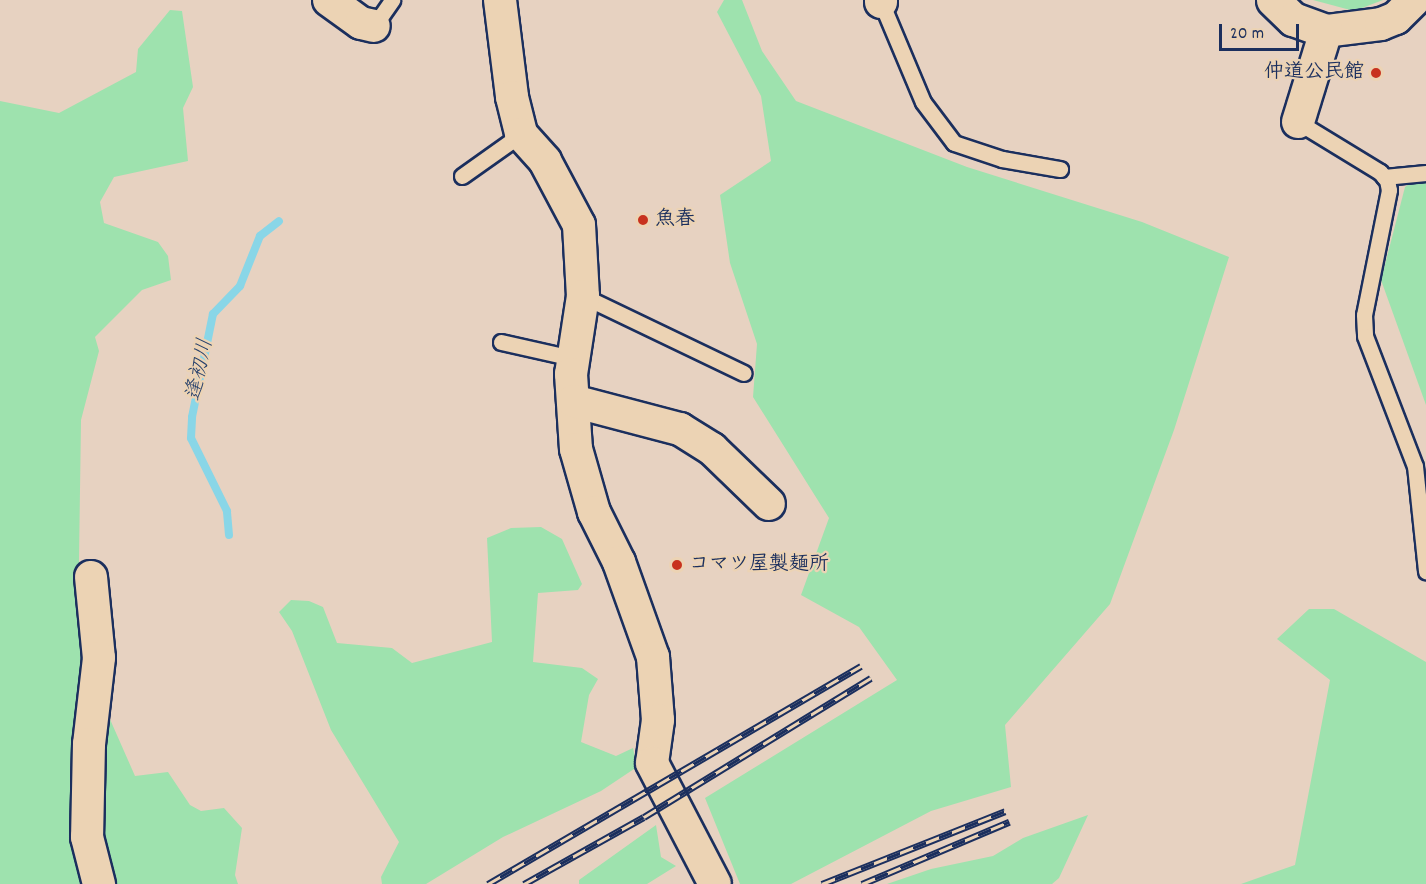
<!DOCTYPE html>
<meta charset="utf-8">
<style>
body{margin:0}
#map{position:relative;width:1426px;height:884px;overflow:hidden;background:#e7d2c1;font-family:Dekko,"Klee One",sans-serif}
div>[style]{position:absolute}
.green>*{inset:0;background:#9ee2ae}
.stream>*{height:8px;margin:-4px;padding:0 4px;transform-origin:4px;border-radius:4px;background:#89d6e7}
.roads{filter:drop-shadow(2px 0 #1b2f5e) drop-shadow(-2px 0 #1b2f5e) drop-shadow(0 2px #1b2f5e) drop-shadow(0 -2px #1b2f5e)}
.service>*{height:15px;margin:-7.5px;padding:0 7.5px;transform-origin:7.5px;border-radius:7.5px;background:#ecd3b4}
.minor>*{height:32px;margin:-16px;padding:0 16px;transform-origin:16px;border-radius:16px;background:#ecd3b4}
.tertiary>*{height:33px;margin:-16.5px;padding:0 16.5px;transform-origin:16.5px;border-radius:16.5px;background:#ecd3b4}
.rail>*{height:7px;margin-top:-3.5px;transform-origin:0;background:repeating-linear-gradient(90deg,#ecd3b4 0 14px,#1b2f5e 0 28px);box-sizing:border-box;border-block:2px solid #1b2f5e}
.dots>*{width:16px;height:16px;translate:-50% -50%;box-sizing:border-box;border:3px solid #ecd3b4;border-radius:50%}
span{translate:-50% -50%;white-space:nowrap;text-align:center;line-height:1.15;-webkit-text-stroke:4.5px #ecd3b4;paint-order:stroke}
.poi-label{font-size:20px;color:#1b2f5e;font-weight:700}
.right{translate:-100% -50%;text-align:right}
.left{translate:0 -50%;text-align:left}
.water-label{font-size:21px;color:#26406c;font-style:italic}
.scale{position:absolute;left:1219px;top:24px;width:80px;height:27px;box-sizing:border-box;border:3px solid #1b2f5e;border-top:0;padding-left:8px;font-size:18px;line-height:21px;white-space:nowrap;color:#1b2f5e;-webkit-text-stroke:4px #ecd3b4;paint-order:stroke}
</style>
<div id="map">
<div class="green">
<div style="clip-path:polygon(724px 0,742px 0,762px 51px,796px 101px,967px 167px,1142px 222px,1229px 257px,1174px 430px,1110px 604px,1005px 725px,1011px 787px,931px 811px,791px 884px,740px 884px,705px 798px,897px 680px,859px 627px,801px 595px,829px 518px,753px 397px,757px 344px,730px 263px,720px 195px,771px 161px,761px 96px,717px 12px)"></div>
<div style="clip-path:polygon(1313px 0,1383px 0,1354px 11px)"></div>
<div style="clip-path:polygon(170px 10px,182px 11px,193px 87px,183px 108px,188px 161px,114px 177px,100px 202px,104px 223px,158px 242px,168px 256px,171px 280px,142px 290px,95px 337px,99px 351px,81px 420px,79px 561px,111px 672px,109px 717px,135px 776px,168px 772px,190px 805px,201px 811px,224px 808px,242px 828px,235px 875px,238px 884px,0 884px,0 101px,59px 113px,136px 72px,138px 49px)"></div>
<div style="clip-path:polygon(1426px 172px,1426px 405px,1381px 280px,1405px 187px)"></div>
<div style="clip-path:polygon(541px 527px,562px 539px,582px 584px,578px 590px,538px 593px,533px 662px,582px 668px,598px 679px,589px 695px,581px 742px,616px 756px,633px 748px,637px 767px,601px 791px,503px 837px,426px 884px,382px 884px,381px 877px,399px 842px,331px 730px,292px 631px,279px 612px,291px 600px,309px 601px,323px 607px,337px 643px,392px 648px,412px 663px,492px 642px,487px 538px,511px 528px)"></div>
<div style="clip-path:polygon(1309px 609px,1334px 609px,1426px 662px,1426px 884px,1241px 884px,1295px 865px,1330px 680px,1277px 639px)"></div>
<div style="clip-path:polygon(1088px 815px,1059px 878px,1052px 884px,887px 884px,931px 869px,993px 856px,1023px 838px)"></div>
<div style="clip-path:polygon(656px 825px,661px 857px,676px 866px,647px 884px,579px 884px,579px 880px)"></div>
</div>
<div class="stream">
<div style="left:229px;top:535px;width:24px;rotate:-95deg"></div>
<div style="left:227px;top:511px;width:81px;rotate:-116.3deg"></div>
<div style="left:191px;top:438px;width:21px;rotate:-87deg"></div>
<div style="left:192px;top:417px;width:105px;rotate:-78.5deg"></div>
<div style="left:213px;top:314px;width:39px;rotate:-46deg"></div>
<div style="left:240px;top:286px;width:54px;rotate:-68.2deg"></div>
<div style="left:260px;top:236px;width:24px;rotate:-38deg"></div>
</div>
<div class="roads">
<div class="service">
<div style="left:881px;top:2px;width:108px;rotate:67.2deg"></div>
<div style="left:923px;top:102px;width:51px;rotate:52.9deg"></div>
<div style="left:954px;top:143px;width:51px;rotate:18.4deg"></div>
<div style="left:1002px;top:159px;width:59px;rotate:9.8deg"></div>
<div style="left:374px;top:26px;width:32px;rotate:-55deg"></div>
<div style="left:1298px;top:122px;width:96px;rotate:31.4deg"></div>
<div style="left:1380px;top:172px;width:11px;rotate:49deg"></div>
<div style="left:1387px;top:180px;width:10px;rotate:79deg"></div>
<div style="left:1389px;top:190px;width:127px;rotate:101.3deg"></div>
<div style="left:1364px;top:315px;width:21px;rotate:87deg"></div>
<div style="left:1365px;top:336px;width:139px;rotate:69deg"></div>
<div style="left:1415px;top:466px;width:106px;rotate:84deg"></div>
<div style="left:462px;top:176px;width:72px;rotate:-35.4deg"></div>
<div style="left:1384px;top:177px;width:42px;rotate:-5.4deg"></div>
<div style="left:583px;top:296px;width:178px;rotate:25.6deg"></div>
<div style="left:501px;top:342px;width:73px;rotate:12.7deg"></div>
</div>
<div class="minor">
<div style="left:329px;top:0;width:39px;rotate:36deg"></div>
<div style="left:361px;top:23px;width:13px;rotate:13deg"></div>
<div style="left:500px;top:0;width:98px;rotate:82.9deg"></div>
<div style="left:512px;top:97px;width:38px;rotate:76deg"></div>
<div style="left:521px;top:134px;width:36px;rotate:48deg"></div>
<div style="left:545px;top:161px;width:72px;rotate:62deg"></div>
<div style="left:579px;top:225px;width:71px;rotate:86.8deg"></div>
<div style="left:583px;top:296px;width:79px;rotate:98.7deg"></div>
<div style="left:571px;top:374px;width:75px;rotate:86.2deg"></div>
<div style="left:576px;top:449px;width:66px;rotate:74.1deg"></div>
<div style="left:594px;top:512px;width:56px;rotate:63.4deg"></div>
<div style="left:619px;top:562px;width:101px;rotate:70.3deg"></div>
<div style="left:653px;top:657px;width:63px;rotate:85.5deg"></div>
<div style="left:658px;top:720px;width:43px;rotate:97.9deg"></div>
<div style="left:652px;top:763px;width:136px;rotate:62.5deg"></div>
<div style="left:881px;top:0;width:2px;rotate:90deg"></div>
<div style="left:1298px;top:122px;width:95px;rotate:-72.9deg"></div>
<div style="left:1326px;top:31px;width:55px;rotate:-7.3deg"></div>
<div style="left:1381px;top:24px;width:16px;rotate:-22deg"></div>
<div style="left:1396px;top:18px;width:25px;rotate:-45deg"></div>
<div style="left:573px;top:401px;width:111px;rotate:14.7deg"></div>
<div style="left:680px;top:429px;width:38px;rotate:32deg"></div>
<div style="left:712px;top:449px;width:79px;rotate:44deg"></div>
<div style="left:91px;top:577px;width:81px;rotate:84.4deg"></div>
<div style="left:99px;top:658px;width:87px;rotate:96.6deg"></div>
<div style="left:89px;top:744px;width:93px;rotate:91.2deg"></div>
<div style="left:87px;top:837px;width:49px;rotate:75.7deg"></div>
</div>
<div class="tertiary">
<div style="left:1273px;top:0;width:28px;rotate:44deg"></div>
<div style="left:1293px;top:19px;width:35px;rotate:20deg"></div>
</div>
</div>
<div class="rail">
<div style="left:488px;top:884px;width:432px;rotate:-30.3deg"></div>
<div style="left:524px;top:884px;width:137px;rotate:-29.2deg"></div>
<div style="left:644px;top:817px;width:266px;rotate:-31.5deg"></div>
<div style="left:822px;top:884px;width:197px;rotate:-21.7deg"></div>
<div style="left:862px;top:884px;width:160px;rotate:-22.9deg"></div>
</div>
<div class="dots">
<div style="left:1376px;top:73px;background:#c8321e"></div>
<div style="left:643px;top:220px;background:#c8321e"></div>
<div style="left:677px;top:565px;background:#c8321e"></div>
</div>
<div class="poi-label">
<span class="right" style="left:1364px;top:73px">仲道公民館</span>
<span class="left" style="left:655px;top:220px">魚春</span>
<span class="left" style="left:689px;top:565px">コマツ屋製麺所</span>
</div>
<div class="water-label">
<span style="left:201px;top:370px;rotate:-78deg">逢初川</span>
</div>
<div class="scale">20 m</div>
</div>
